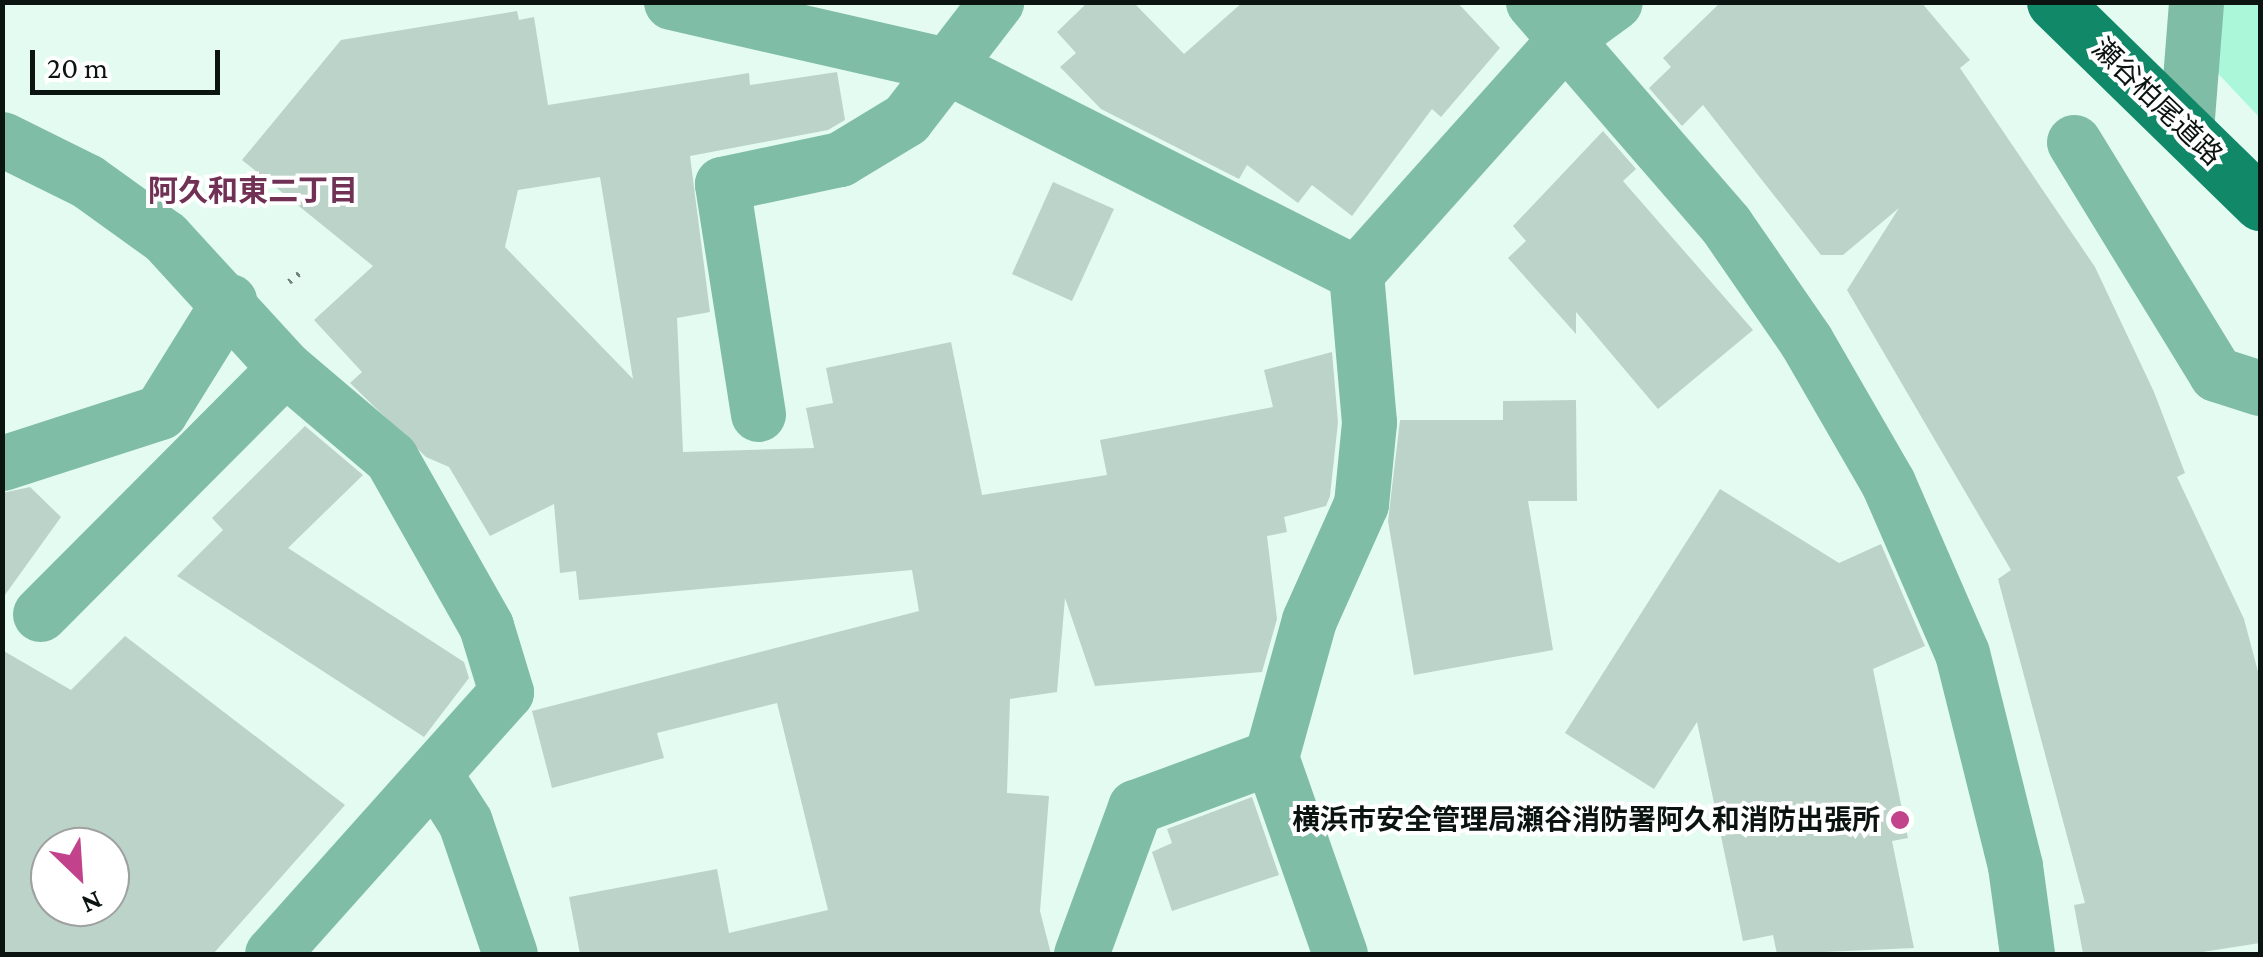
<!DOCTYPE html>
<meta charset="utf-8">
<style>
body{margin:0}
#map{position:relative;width:2263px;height:957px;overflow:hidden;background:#e3fbf1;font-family:"Crimson Pro","Noto Sans JP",serif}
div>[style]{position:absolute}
.green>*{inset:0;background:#aaf7da}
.building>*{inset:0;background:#bcd3ca}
.path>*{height:6px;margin-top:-3px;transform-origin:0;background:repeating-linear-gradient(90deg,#72827c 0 2.5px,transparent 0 10.5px)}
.minor>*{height:55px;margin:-27.5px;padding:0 27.5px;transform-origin:27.5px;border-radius:27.5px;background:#80bda6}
.major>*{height:55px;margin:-27.5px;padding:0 27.5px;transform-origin:27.5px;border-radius:27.5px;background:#118868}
.dots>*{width:28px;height:28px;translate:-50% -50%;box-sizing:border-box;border:5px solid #fff;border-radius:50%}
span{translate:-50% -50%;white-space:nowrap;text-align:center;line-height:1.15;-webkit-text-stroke:8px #fff;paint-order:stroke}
.street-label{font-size:28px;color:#0c1411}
.poi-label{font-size:28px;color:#0c1411;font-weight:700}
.right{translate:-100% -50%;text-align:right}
.neighbourhood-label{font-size:30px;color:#713154;font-weight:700}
.frame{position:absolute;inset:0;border:5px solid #0c1411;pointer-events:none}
.north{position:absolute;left:30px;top:827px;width:100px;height:100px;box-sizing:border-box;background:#fff;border:2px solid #9ea1a0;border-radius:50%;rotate:155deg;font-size:28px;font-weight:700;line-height:40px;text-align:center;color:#0c1411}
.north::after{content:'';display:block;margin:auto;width:35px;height:45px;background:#c2428c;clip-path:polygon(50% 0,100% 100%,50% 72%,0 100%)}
.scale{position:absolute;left:30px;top:50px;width:190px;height:45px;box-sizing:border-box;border:5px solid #0c1411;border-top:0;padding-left:12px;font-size:30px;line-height:35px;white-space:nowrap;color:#0c1411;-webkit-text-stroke:8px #fff;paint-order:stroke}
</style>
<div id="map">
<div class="green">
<div style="clip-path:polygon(2221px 3px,2260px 3px,2260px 118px,2211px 66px)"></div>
</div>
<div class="building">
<div style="clip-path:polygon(1088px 2px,1133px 2px,1184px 54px,1243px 2px,1457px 2px,1500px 48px,1441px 117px,1432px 109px,1352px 216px,1312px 185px,1298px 203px,1247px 165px,1239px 179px,1101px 109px,1060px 67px,1076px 53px,1057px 32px)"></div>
<div style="clip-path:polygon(1721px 2px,1921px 2px,1970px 60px,1960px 68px,2095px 267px,2154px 392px,2185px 473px,2177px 477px,2244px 619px,2260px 679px,2260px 943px,2190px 954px,2083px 954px,2074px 905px,2085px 903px,1998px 579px,2011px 570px,1847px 290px,1899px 208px,1843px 255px,1821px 255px,1703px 105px,1682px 126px,1649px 88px,1671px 67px,1663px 58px)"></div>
<div style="clip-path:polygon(evenodd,517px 11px,519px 20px,534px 17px,548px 105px,749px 73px,750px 85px,837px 72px,845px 120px,828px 130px,690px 156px,710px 312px,677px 318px,683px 452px,814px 448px,806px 408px,833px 403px,826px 368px,951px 342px,982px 495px,1107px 475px,1100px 440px,1273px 407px,1264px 370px,1332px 352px,1338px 422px,1330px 496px,1326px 506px,1284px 517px,1287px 532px,1267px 536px,1277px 619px,1262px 672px,1095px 686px,1065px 598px,1057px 692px,1010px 699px,1007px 793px,1049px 796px,1040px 911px,1051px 954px,580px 954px,569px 897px,717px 869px,729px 933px,828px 910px,777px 703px,657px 733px,664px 758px,552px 788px,532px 711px,919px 611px,912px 570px,579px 600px,576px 571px,560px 573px,554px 504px,490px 536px,449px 467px,426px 457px,350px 383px,362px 372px,314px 320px,373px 266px,242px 160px,341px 40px,517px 11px,600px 177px,633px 379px,505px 247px,518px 190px,600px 177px)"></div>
<div style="clip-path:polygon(1603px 131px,1636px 169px,1623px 181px,1753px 330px,1658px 409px,1576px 312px,1576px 334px,1508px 258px,1526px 241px,1513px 226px)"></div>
<div style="clip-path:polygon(1053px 182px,1114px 209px,1072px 301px,1012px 274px)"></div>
<div style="clip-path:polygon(1576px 400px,1577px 501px,1528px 501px,1553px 650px,1414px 675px,1388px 521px,1400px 420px,1503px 420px,1503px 401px)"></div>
<div style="clip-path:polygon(305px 426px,363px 475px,288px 548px,464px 662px,469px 678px,424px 737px,177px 576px,223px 530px,212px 518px)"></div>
<div style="clip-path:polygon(30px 487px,61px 517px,2px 599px,2px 493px)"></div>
<div style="clip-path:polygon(1720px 489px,1839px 563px,1881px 544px,1925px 646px,1873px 669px,1908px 838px,1892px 841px,1914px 948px,1777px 954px,1773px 935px,1743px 941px,1697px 722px,1654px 789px,1565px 733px)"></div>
<div style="clip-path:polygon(evenodd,125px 636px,345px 805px,213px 954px,2px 954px,2px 650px,71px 690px,125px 636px,50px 847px,110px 847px,110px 907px,50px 907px,50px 847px)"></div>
<div style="clip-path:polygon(1252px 797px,1279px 875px,1172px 911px,1152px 852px,1172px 843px,1167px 829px)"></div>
</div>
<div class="path">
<div style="left:289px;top:282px;width:19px;rotate:-39deg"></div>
</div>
<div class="minor">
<div style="left:671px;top:2px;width:278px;rotate:12.9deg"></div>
<div style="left:942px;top:64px;width:464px;rotate:26.8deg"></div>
<div style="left:1533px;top:2px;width:295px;rotate:49.1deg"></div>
<div style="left:1726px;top:225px;width:141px;rotate:55.4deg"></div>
<div style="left:1806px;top:341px;width:164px;rotate:60deg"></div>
<div style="left:1888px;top:483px;width:185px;rotate:66.5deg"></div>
<div style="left:1962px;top:653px;width:219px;rotate:76deg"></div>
<div style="left:2015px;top:866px;width:89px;rotate:82.2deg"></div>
<div style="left:2186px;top:130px;width:128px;rotate:-85.5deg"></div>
<div style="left:2px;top:139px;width:95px;rotate:26.3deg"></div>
<div style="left:87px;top:181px;width:96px;rotate:35.7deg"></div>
<div style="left:165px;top:237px;width:178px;rotate:47.5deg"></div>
<div style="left:285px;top:368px;width:139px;rotate:40.3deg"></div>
<div style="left:391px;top:458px;width:193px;rotate:60.5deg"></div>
<div style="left:486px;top:626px;width:69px;rotate:73.1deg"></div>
<div style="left:506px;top:692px;width:351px;rotate:131.8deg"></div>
<div style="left:2074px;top:142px;width:272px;rotate:58.5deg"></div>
<div style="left:2216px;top:374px;width:46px;rotate:17.7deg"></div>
<div style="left:758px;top:414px;width:233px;rotate:-98.9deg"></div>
<div style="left:722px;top:184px;width:121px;rotate:-12deg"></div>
<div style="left:840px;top:159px;width:77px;rotate:-31.2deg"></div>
<div style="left:906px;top:119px;width:148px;rotate:-52.4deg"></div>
<div style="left:2px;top:463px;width:166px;rotate:-17.9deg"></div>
<div style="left:160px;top:412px;width:131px;rotate:-58.1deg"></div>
<div style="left:40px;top:614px;width:347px;rotate:-45.1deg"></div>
<div style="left:437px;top:778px;width:52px;rotate:57.5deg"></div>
<div style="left:465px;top:822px;width:139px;rotate:71.2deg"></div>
<div style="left:1081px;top:954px;width:157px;rotate:-69.8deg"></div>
<div style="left:1135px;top:807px;width:145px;rotate:-20.2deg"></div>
<div style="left:1340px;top:954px;width:209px;rotate:-109.3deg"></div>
<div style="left:1271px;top:757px;width:142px;rotate:-74.5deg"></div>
<div style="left:1309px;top:620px;width:127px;rotate:-65.9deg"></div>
<div style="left:1361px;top:504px;width:82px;rotate:-84.4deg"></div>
<div style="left:1369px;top:422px;width:150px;rotate:-95deg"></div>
<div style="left:1356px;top:273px;width:317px;rotate:-48.2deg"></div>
<div style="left:1567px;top:37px;width:59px;rotate:-36.1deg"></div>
</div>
<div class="major">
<div style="left:2054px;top:2px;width:288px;rotate:44.3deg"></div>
</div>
<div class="dots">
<div style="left:1900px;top:820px;background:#c2428c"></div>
</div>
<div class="street-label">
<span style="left:2157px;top:102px;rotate:44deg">瀬谷柏尾道路</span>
</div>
<div class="poi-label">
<span class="right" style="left:1880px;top:820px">横浜市安全管理局瀬谷消防署阿久和消防出張所</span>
</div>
<div class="neighbourhood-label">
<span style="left:253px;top:191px">阿久和東二丁目</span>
</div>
<div class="frame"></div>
<div class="north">N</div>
<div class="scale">20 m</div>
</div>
